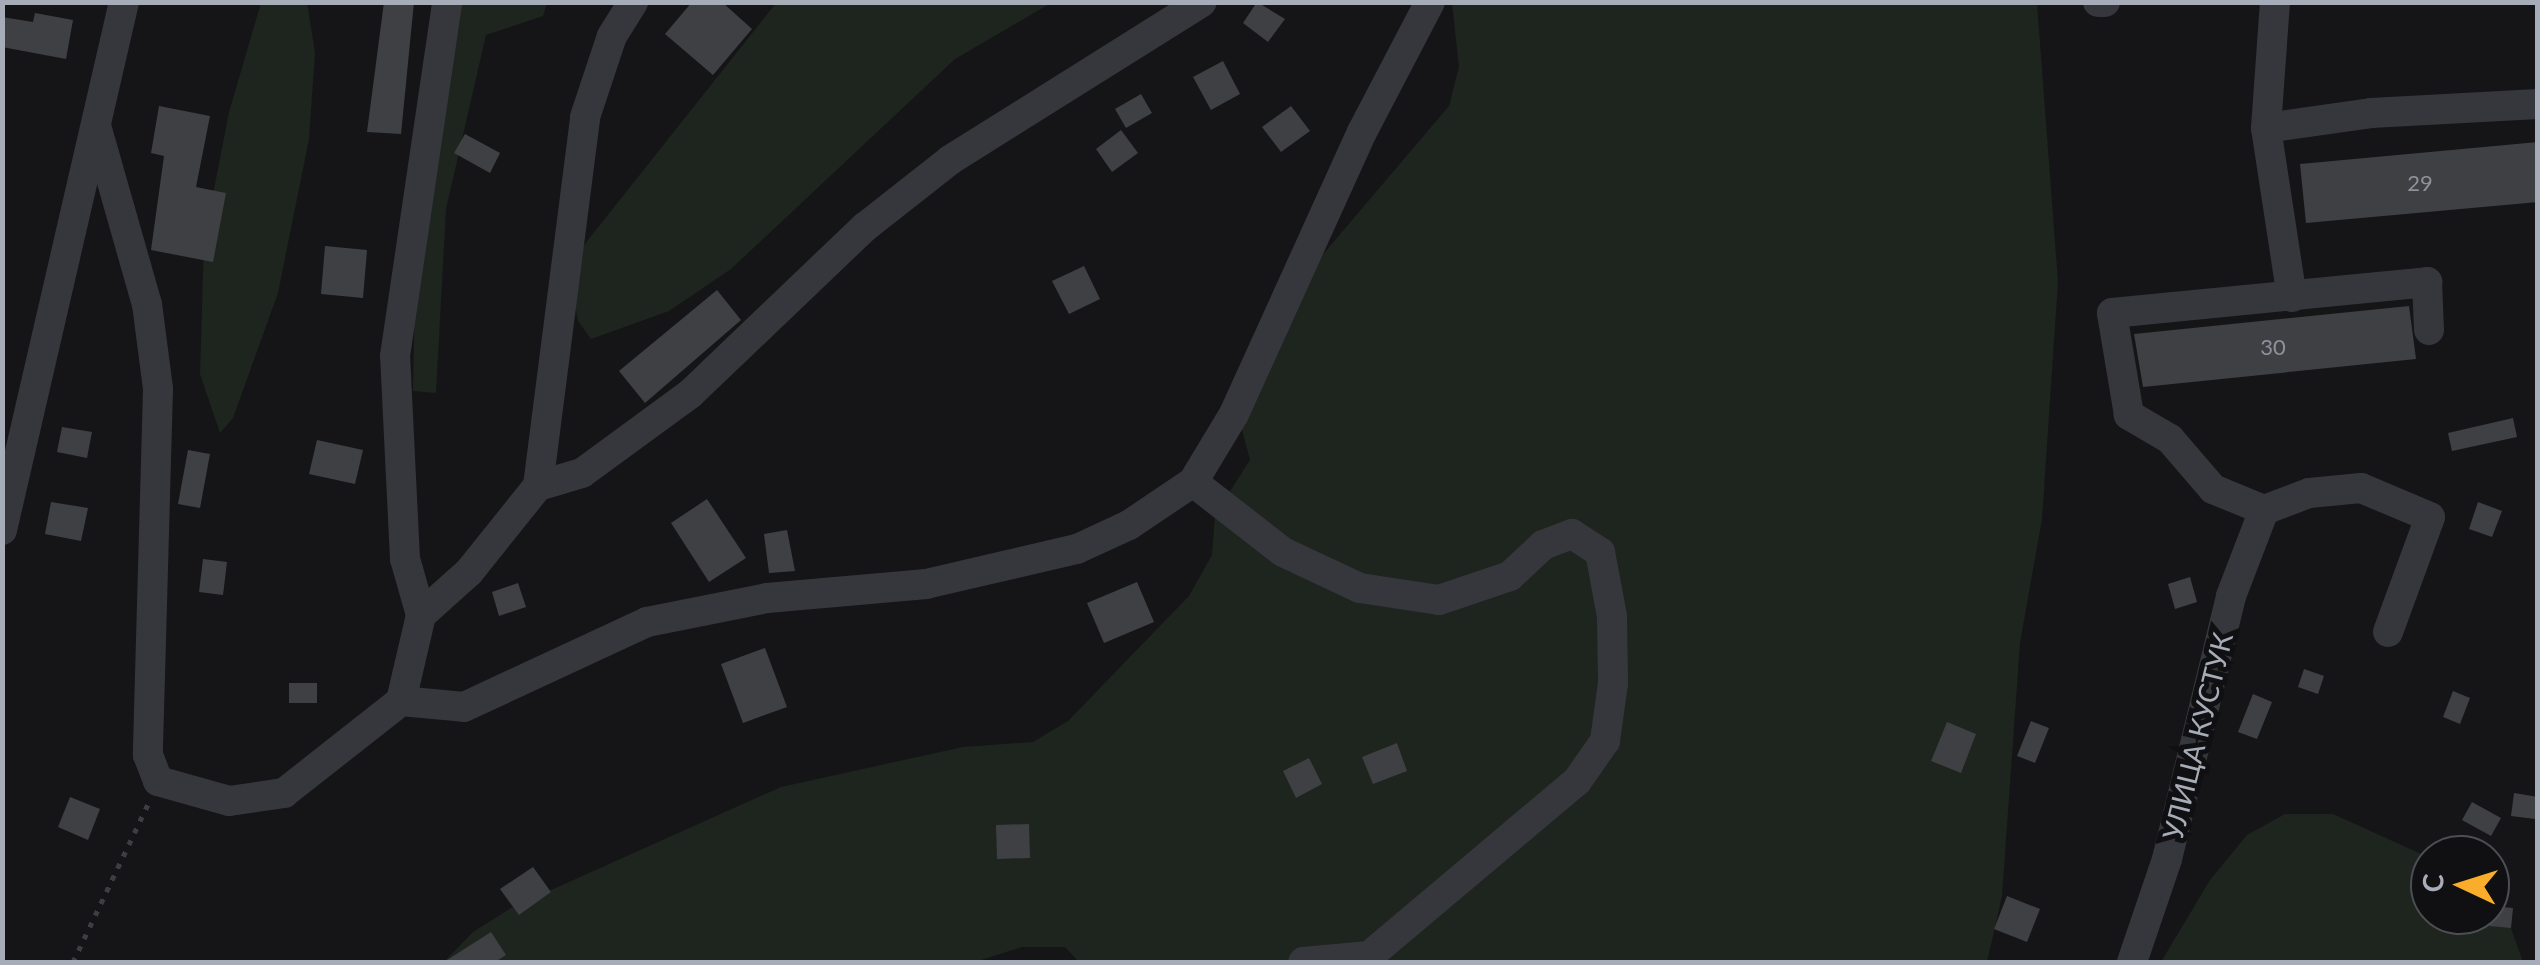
<!DOCTYPE html>
<meta charset="utf-8">
<style>
body{margin:0}
#map{position:relative;width:2540px;height:965px;overflow:hidden;background:#151517;font-family:Lato,sans-serif}
div>[style]{position:absolute}
.green>*{inset:0;background:#1d251e}
.building>*{inset:0;background:#3f4044}
.path>*{height:5px;margin-top:-2.5px;transform-origin:0;background:repeating-linear-gradient(90deg,#3c3e43 0 5px,transparent 0 13px)}
.minor>*{height:30px;margin:-15px;padding:0 15px;transform-origin:15px;border-radius:15px;background:#36373c}
span{translate:-50% -50%;white-space:nowrap;text-align:center;line-height:1.15;-webkit-text-stroke:10px #101012;paint-order:stroke}
.number-label{font-size:22px;color:#8c919b}
.number-label span{-webkit-text-stroke-width:0}
.street-label{font-size:28px;color:#a6acb8}
.frame{position:absolute;inset:0;border:5px solid #a6acb8;pointer-events:none}
.north{position:absolute;left:2410px;top:835px;width:100px;height:100px;box-sizing:border-box;background:#101012;border:2px solid #4c4e54;border-radius:50%;rotate:274deg;font-size:28px;font-weight:700;line-height:40px;text-align:center;color:#a6acb8}
.north::after{content:'';display:block;margin:auto;width:35px;height:45px;background:#f9ad2a;clip-path:polygon(50% 0,100% 100%,50% 72%,0 100%)}
</style>
<div id="map">
<div class="green">
<div style="clip-path:polygon(261px 3px,306px 3px,308px 8px,315px 53px,309px 139px,278px 293px,233px 418px,220px 433px,200px 374px,204px 241px,229px 112px)"></div>
<div style="clip-path:polygon(461px 3px,547px 3px,543px 16px,486px 35px,446px 209px,436px 393px,413px 391px,415px 290px)"></div>
<div style="clip-path:polygon(776px 3px,1051px 3px,955px 59px,731px 269px,669px 311px,591px 339px,578px 321px,571px 284px,584px 245px)"></div>
<div style="clip-path:polygon(1452px 3px,2037px 3px,2058px 282px,2042px 519px,2020px 643px,2002px 896px,1987px 962px,1079px 962px,1065px 947px,1022px 947px,975px 962px,444px 962px,473px 932px,511px 908px,781px 787px,963px 747px,1033px 742px,1068px 721px,1189px 596px,1212px 555px,1215px 515px,1250px 460px,1242px 430px,1252px 393px,1308px 272px,1449px 106px,1459px 67px)"></div>
<div style="clip-path:polygon(2285px 814px,2333px 814px,2430px 858px,2430px 915px,2490px 915px,2490px 902px,2506px 914px,2523px 962px,2161px 962px,2210px 880px,2247px 835px)"></div>
</div>
<div class="building">
<div style="clip-path:polygon(384px 2px,414px 2px,401px 134px,367px 132px)"></div>
<div style="clip-path:polygon(692px 2px,722px 2px,752px 29px,713px 75px,665px 34px)"></div>
<div style="clip-path:polygon(1257px 2px,1285px 19px,1268px 42px,1243px 23px)"></div>
<div style="clip-path:polygon(35px 13px,73px 20px,66px 59px,2px 47px,2px 17px,33px 22px)"></div>
<div style="clip-path:polygon(1223px 61px,1240px 94px,1211px 110px,1193px 77px)"></div>
<div style="clip-path:polygon(1141px 94px,1152px 113px,1126px 128px,1115px 109px)"></div>
<div style="clip-path:polygon(159px 106px,210px 116px,196px 187px,226px 193px,213px 262px,151px 250px,164px 156px,151px 153px)"></div>
<div style="clip-path:polygon(1291px 106px,1310px 131px,1281px 152px,1262px 127px)"></div>
<div style="clip-path:polygon(1121px 130px,1138px 153px,1112px 172px,1096px 149px)"></div>
<div style="clip-path:polygon(465px 134px,500px 153px,490px 173px,454px 153px)"></div>
<div style="clip-path:polygon(2538px 142px,2538px 202px,2306px 223px,2300px 164px)"></div>
<div style="clip-path:polygon(325px 246px,367px 250px,363px 298px,321px 294px)"></div>
<div style="clip-path:polygon(1084px 266px,1100px 299px,1069px 314px,1052px 281px)"></div>
<div style="clip-path:polygon(717px 290px,741px 320px,645px 403px,619px 371px)"></div>
<div style="clip-path:polygon(2409px 306px,2416px 359px,2143px 387px,2134px 334px)"></div>
<div style="clip-path:polygon(2513px 418px,2517px 437px,2452px 451px,2448px 433px)"></div>
<div style="clip-path:polygon(62px 427px,92px 432px,87px 458px,57px 452px)"></div>
<div style="clip-path:polygon(317px 440px,363px 450px,355px 484px,309px 474px)"></div>
<div style="clip-path:polygon(188px 450px,210px 454px,200px 508px,178px 504px)"></div>
<div style="clip-path:polygon(707px 499px,746px 558px,709px 582px,671px 523px)"></div>
<div style="clip-path:polygon(51px 502px,88px 508px,81px 541px,45px 534px)"></div>
<div style="clip-path:polygon(2478px 502px,2502px 511px,2492px 537px,2469px 529px)"></div>
<div style="clip-path:polygon(787px 530px,795px 571px,769px 573px,764px 534px)"></div>
<div style="clip-path:polygon(203px 559px,227px 562px,223px 595px,199px 592px)"></div>
<div style="clip-path:polygon(2190px 577px,2197px 602px,2175px 609px,2168px 584px)"></div>
<div style="clip-path:polygon(1137px 582px,1154px 622px,1104px 643px,1087px 603px)"></div>
<div style="clip-path:polygon(518px 583px,526px 607px,499px 616px,492px 592px)"></div>
<div style="clip-path:polygon(765px 648px,787px 707px,743px 723px,721px 664px)"></div>
<div style="clip-path:polygon(2304px 669px,2324px 676px,2318px 694px,2298px 687px)"></div>
<div style="clip-path:polygon(289px 683px,317px 683px,317px 703px,289px 703px)"></div>
<div style="clip-path:polygon(2453px 691px,2470px 698px,2460px 724px,2443px 717px)"></div>
<div style="clip-path:polygon(2253px 694px,2272px 702px,2257px 739px,2238px 732px)"></div>
<div style="clip-path:polygon(2031px 721px,2049px 728px,2035px 763px,2017px 756px)"></div>
<div style="clip-path:polygon(1947px 722px,1976px 734px,1961px 773px,1931px 761px)"></div>
<div style="clip-path:polygon(1397px 743px,1407px 771px,1373px 784px,1362px 757px)"></div>
<div style="clip-path:polygon(1309px 758px,1322px 784px,1296px 798px,1283px 771px)"></div>
<div style="clip-path:polygon(2514px 793px,2538px 797px,2535px 819px,2511px 816px)"></div>
<div style="clip-path:polygon(70px 797px,100px 809px,88px 840px,58px 827px)"></div>
<div style="clip-path:polygon(2472px 802px,2501px 818px,2491px 836px,2462px 820px)"></div>
<div style="clip-path:polygon(1029px 824px,1030px 858px,997px 859px,996px 825px)"></div>
<div style="clip-path:polygon(533px 867px,551px 892px,519px 915px,500px 889px)"></div>
<div style="clip-path:polygon(2007px 896px,2040px 909px,2027px 942px,1994px 929px)"></div>
<div style="clip-path:polygon(2491px 906px,2513px 908px,2511px 928px,2489px 926px)"></div>
<div style="clip-path:polygon(491px 932px,506px 955px,495px 962px,444px 962px)"></div>
</div>
<div class="path">
<div style="left:73px;top:962px;width:177px;rotate:-64.6deg"></div>
</div>
<div class="minor">
<div style="left:2098px;top:2px;width:7px"></div>
<div style="left:2275px;top:2px;width:126px;rotate:94.1deg"></div>
<div style="left:2266px;top:128px;width:171px;rotate:81.3deg"></div>
<div style="left:2266px;top:128px;width:106px;rotate:-8.1deg"></div>
<div style="left:2371px;top:113px;width:167px;rotate:-3.1deg"></div>
<div style="left:97px;top:129px;width:182px;rotate:74.1deg"></div>
<div style="left:147px;top:304px;width:86px;rotate:82.6deg"></div>
<div style="left:158px;top:389px;width:366px;rotate:91.6deg"></div>
<div style="left:148px;top:755px;width:28px;rotate:69deg"></div>
<div style="left:158px;top:781px;width:74px;rotate:15.7deg"></div>
<div style="left:229px;top:801px;width:56px;rotate:-8.3deg"></div>
<div style="left:284px;top:793px;width:149px;rotate:-38.2deg"></div>
<div style="left:401px;top:701px;width:63px;rotate:5.4deg"></div>
<div style="left:464px;top:707px;width:202px;rotate:-24.9deg"></div>
<div style="left:647px;top:622px;width:122px;rotate:-11.3deg"></div>
<div style="left:767px;top:598px;width:160px;rotate:-5deg"></div>
<div style="left:926px;top:584px;width:155px;rotate:-13.1deg"></div>
<div style="left:1077px;top:549px;width:57px;rotate:-24.8deg"></div>
<div style="left:1129px;top:525px;width:77px;rotate:-33.9deg"></div>
<div style="left:1193px;top:482px;width:79px;rotate:-58.9deg"></div>
<div style="left:1234px;top:414px;width:310px;rotate:-65.6deg"></div>
<div style="left:1362px;top:132px;width:147px;rotate:-62.4deg"></div>
<div style="left:1193px;top:482px;width:114px;rotate:37.9deg"></div>
<div style="left:1283px;top:552px;width:85px;rotate:25.1deg"></div>
<div style="left:1360px;top:588px;width:80px;rotate:8.6deg"></div>
<div style="left:1439px;top:600px;width:75px;rotate:-18.7deg"></div>
<div style="left:1510px;top:576px;width:45px;rotate:-43.2deg"></div>
<div style="left:1543px;top:545px;width:31px;rotate:-21deg"></div>
<div style="left:1572px;top:534px;width:33px;rotate:33deg"></div>
<div style="left:1600px;top:552px;width:65px;rotate:79.4deg"></div>
<div style="left:1612px;top:616px;width:67px;rotate:89.1deg"></div>
<div style="left:1613px;top:683px;width:59px;rotate:97.9deg"></div>
<div style="left:1605px;top:741px;width:49px;rotate:125deg"></div>
<div style="left:1577px;top:781px;width:272px;rotate:139.9deg"></div>
<div style="left:1369px;top:956px;width:66px;rotate:174.8deg"></div>
<div style="left:538px;top:486px;width:372px;rotate:-82.7deg"></div>
<div style="left:585px;top:117px;width:85px;rotate:-71.6deg"></div>
<div style="left:612px;top:36px;width:40px;rotate:-58deg"></div>
<div style="left:2px;top:530px;width:542px;rotate:-76.99deg"></div>
<div style="left:421px;top:615px;width:64px;rotate:-41.9deg"></div>
<div style="left:469px;top:572px;width:110px;rotate:-51.3deg"></div>
<div style="left:538px;top:486px;width:46px;rotate:-16.5deg"></div>
<div style="left:582px;top:473px;width:134px;rotate:-36.2deg"></div>
<div style="left:690px;top:394px;width:242px;rotate:-43.7deg"></div>
<div style="left:865px;top:227px;width:108px;rotate:-38.2deg"></div>
<div style="left:950px;top:160px;width:297px;rotate:-32.1deg"></div>
<div style="left:2388px;top:632px;width:122px;rotate:-69.9deg"></div>
<div style="left:2430px;top:517px;width:75px;rotate:-157.2deg"></div>
<div style="left:2361px;top:488px;width:52px;rotate:174.5deg"></div>
<div style="left:2309px;top:493px;width:48px;rotate:159.3deg"></div>
<div style="left:2264px;top:510px;width:55px;rotate:-157.6deg"></div>
<div style="left:2213px;top:489px;width:66px;rotate:-130.7deg"></div>
<div style="left:2170px;top:439px;width:48px;rotate:-149.7deg"></div>
<div style="left:2129px;top:415px;width:103px;rotate:-99.5deg"></div>
<div style="left:2112px;top:313px;width:317px;rotate:-5.6deg"></div>
<div style="left:2427px;top:282px;width:48px;rotate:87.6deg"></div>
<div style="left:401px;top:701px;width:88px;rotate:-76.9deg"></div>
<div style="left:421px;top:615px;width:58px;rotate:-105.9deg"></div>
<div style="left:405px;top:559px;width:203px;rotate:-92.8deg"></div>
<div style="left:395px;top:356px;width:358px;rotate:-81.6deg"></div>
<div style="left:2132px;top:962px;width:109px;rotate:-71.2deg"></div>
<div style="left:2167px;top:859px;width:271px;rotate:-76.3deg"></div>
<div style="left:2231px;top:596px;width:92px;rotate:-69deg"></div>
</div>
<div class="number-label">
<span style="left:2420px;top:183px">29</span>
<span style="left:2273px;top:347px">30</span>
</div>
<div class="street-label">
<span style="left:2197px;top:736px;rotate:-76deg">УЛИЦА КУСТУК</span>
</div>
<div class="frame"></div>
<div class="north">С</div>
</div>
